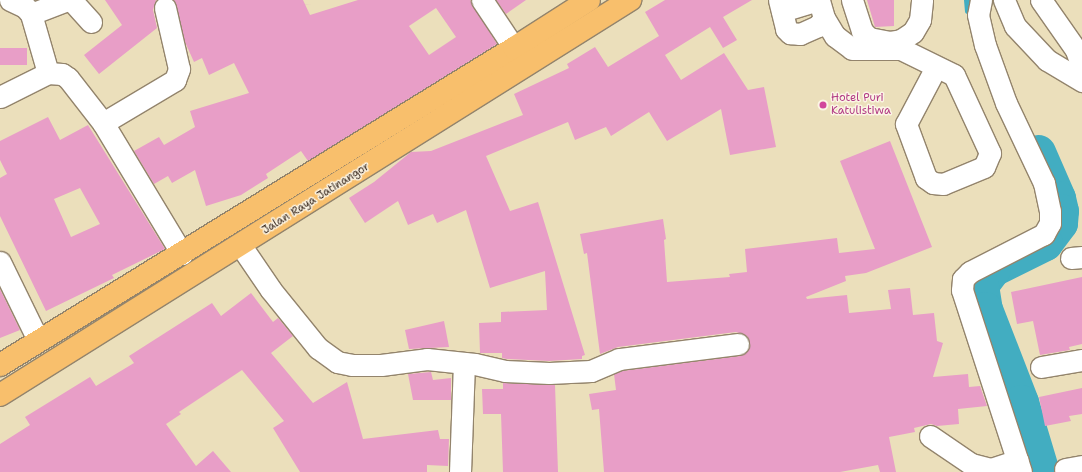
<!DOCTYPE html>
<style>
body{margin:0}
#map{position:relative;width:1082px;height:472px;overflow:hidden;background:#ebdfbb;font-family:"Shantell Sans",sans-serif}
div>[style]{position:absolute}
.stream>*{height:6px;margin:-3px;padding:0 3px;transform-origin:3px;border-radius:3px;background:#42adc1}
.river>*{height:35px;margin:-17.5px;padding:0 17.5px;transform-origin:17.5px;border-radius:17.5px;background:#42adc1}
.building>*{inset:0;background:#e89ec7}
.roads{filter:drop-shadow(1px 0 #93846c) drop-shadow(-1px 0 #93846c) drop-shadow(0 1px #93846c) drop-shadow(0 -1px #93846c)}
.minor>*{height:21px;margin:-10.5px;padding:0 10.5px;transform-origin:10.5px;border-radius:10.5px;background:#fff}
.highway>*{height:22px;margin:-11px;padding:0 11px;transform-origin:11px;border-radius:11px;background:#f8bf6c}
.dots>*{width:11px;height:11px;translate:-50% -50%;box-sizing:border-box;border:2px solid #fcf5e5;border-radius:50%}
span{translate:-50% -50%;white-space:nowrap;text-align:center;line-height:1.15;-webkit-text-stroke:3px #fcf5e5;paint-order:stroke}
.hotel-label{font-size:11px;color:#b23c85}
.left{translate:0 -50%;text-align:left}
.street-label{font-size:11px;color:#3b2a1e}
</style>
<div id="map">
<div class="stream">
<div style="left:967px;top:0;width:11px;rotate:85deg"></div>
</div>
<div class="river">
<div style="left:1038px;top:152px;width:50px;rotate:66.5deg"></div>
<div style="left:1058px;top:198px;width:13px;rotate:77deg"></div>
<div style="left:1061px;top:211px;width:12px;rotate:95deg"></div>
<div style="left:1060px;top:223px;width:25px;rotate:127deg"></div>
<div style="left:1045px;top:243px;width:58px;rotate:153.4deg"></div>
<div style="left:993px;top:269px;width:20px;rotate:127deg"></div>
<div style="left:981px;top:285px;width:24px;rotate:81deg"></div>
<div style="left:985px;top:309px;width:100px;rotate:68.8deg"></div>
<div style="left:1021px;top:402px;width:73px;rotate:73.3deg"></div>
</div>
<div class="building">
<div style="clip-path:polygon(105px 0,156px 0,153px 10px,157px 28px,99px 74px,84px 55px,122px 25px)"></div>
<div style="clip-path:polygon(evenodd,174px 0,303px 0,310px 15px,358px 0,470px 0,497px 44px,308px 161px,301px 151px,266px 174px,268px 178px,241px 195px,206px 206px,195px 170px,172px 183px,168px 176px,154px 184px,134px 151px,159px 137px,164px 145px,195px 127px,190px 111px,249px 93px,234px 63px,209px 75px,202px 58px,194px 62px,185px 42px,174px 0,436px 8px,456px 37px,429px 55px,409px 26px,436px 8px)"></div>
<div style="clip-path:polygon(496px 0,526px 0,506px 14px)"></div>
<div style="clip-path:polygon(665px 0,752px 0,723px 17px,737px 40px,723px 48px,710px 27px,665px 55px,681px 80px,724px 53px,748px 90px,764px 87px,776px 147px,730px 155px,721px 109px,667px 141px,649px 112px,611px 136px,606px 127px,575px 140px,568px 122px,486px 156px,510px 211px,538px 202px,585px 355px,582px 356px,582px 359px,549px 361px,507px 359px,502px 358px,502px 353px,480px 353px,479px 323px,501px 322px,501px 312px,547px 310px,545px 271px,490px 288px,466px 210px,437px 223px,433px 214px,408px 225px,398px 201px,365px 223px,349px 198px,374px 182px,411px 152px,431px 151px,523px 115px,514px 94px,569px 68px,567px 64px,595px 47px,608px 67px,659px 36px,645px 12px)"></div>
<div style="clip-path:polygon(867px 0,894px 0,894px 26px,875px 27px)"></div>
<div style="clip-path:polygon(0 48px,27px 48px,27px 65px,0 65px)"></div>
<div style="clip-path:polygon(evenodd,48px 117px,60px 140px,88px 125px,165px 249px,112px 275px,114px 278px,46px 311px,0 216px,0 178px,7px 174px,0 160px,0 141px,48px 117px,80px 188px,100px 224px,71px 237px,54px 199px,80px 188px)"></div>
<div style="clip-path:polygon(890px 141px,932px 247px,866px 273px,845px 276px,846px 281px,806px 297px,807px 299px,847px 295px,849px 313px,891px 309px,888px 290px,910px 288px,913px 315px,934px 313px,937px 341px,943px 343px,933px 377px,968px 374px,969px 387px,980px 386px,987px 406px,958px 409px,959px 424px,937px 426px,931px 424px,914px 428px,915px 432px,889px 437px,896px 472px,880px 472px,878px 465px,840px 472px,604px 472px,599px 409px,592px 410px,589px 394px,616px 390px,614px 374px,622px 371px,740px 356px,746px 353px,750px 343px,747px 336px,736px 332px,618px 347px,600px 354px,587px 253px,584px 254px,580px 234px,663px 219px,666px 239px,664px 240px,667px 282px,730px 277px,729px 274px,747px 272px,745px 249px,837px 238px,839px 253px,875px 249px,840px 161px)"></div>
<div style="clip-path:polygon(1082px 277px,1082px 344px,1069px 347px,1070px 350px,1040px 355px,1033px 321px,1017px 324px,1011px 292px)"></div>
<div style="clip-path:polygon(0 289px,20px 330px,0 338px)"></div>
<div style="clip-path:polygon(251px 293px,273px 322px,278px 318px,293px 336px,271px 353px,313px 403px,347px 382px,363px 439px,438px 430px,440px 439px,449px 439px,448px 466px,427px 465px,427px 472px,300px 472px,273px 428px,284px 421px,242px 370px,179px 412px,181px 414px,166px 424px,196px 466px,213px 451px,231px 472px,0 472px,0 444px,30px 425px,25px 417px,90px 377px,96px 386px,134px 363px,129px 356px,212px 303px,221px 316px)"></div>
<div style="clip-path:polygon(444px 321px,449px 347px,409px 349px,405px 330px)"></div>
<div style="clip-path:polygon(431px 372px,433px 380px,451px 378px,451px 400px,413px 400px,408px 374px)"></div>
<div style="clip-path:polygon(503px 383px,555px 385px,558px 472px,503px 472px,501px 414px,483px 414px,482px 389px,503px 389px)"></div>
<div style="clip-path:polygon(1082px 388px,1082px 414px,1069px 416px,1071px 421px,1045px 426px,1039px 397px)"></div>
</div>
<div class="roads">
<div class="minor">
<div style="left:10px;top:0;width:17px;rotate:25deg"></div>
<div style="left:25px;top:7px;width:9px;rotate:49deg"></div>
<div style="left:31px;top:14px;width:61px;rotate:73.9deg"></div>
<div style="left:482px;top:0;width:58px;rotate:56.3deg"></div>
<div style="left:779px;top:0;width:30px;rotate:76deg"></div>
<div style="left:786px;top:29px;width:6px;rotate:45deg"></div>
<div style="left:790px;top:33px;width:10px;rotate:6deg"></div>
<div style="left:800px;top:34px;width:20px;rotate:-24deg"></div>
<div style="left:818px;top:26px;width:10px;rotate:-53deg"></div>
<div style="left:824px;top:18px;width:19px;rotate:-106deg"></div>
<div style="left:852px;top:0;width:33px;rotate:72deg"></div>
<div style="left:862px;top:31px;width:10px;rotate:45deg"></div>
<div style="left:869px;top:38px;width:20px;rotate:11deg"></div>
<div style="left:889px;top:42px;width:12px;rotate:-9deg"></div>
<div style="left:901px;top:40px;width:14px;rotate:-34deg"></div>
<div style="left:913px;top:32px;width:14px;rotate:-60deg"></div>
<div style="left:920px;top:20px;width:20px;rotate:-84deg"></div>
<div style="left:981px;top:0;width:15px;rotate:101deg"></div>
<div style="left:978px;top:15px;width:31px;rotate:77deg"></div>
<div style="left:985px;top:45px;width:62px;rotate:70.1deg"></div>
<div style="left:1006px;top:103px;width:89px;rotate:64.6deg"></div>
<div style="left:1044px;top:183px;width:29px;rotate:78deg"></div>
<div style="left:1050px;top:211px;width:12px;rotate:90deg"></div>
<div style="left:1050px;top:223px;width:13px;rotate:119deg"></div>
<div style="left:1044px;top:234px;width:83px;rotate:152.8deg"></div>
<div style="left:970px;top:272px;width:10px;rotate:135deg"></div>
<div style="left:963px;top:279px;width:11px;rotate:95deg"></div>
<div style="left:962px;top:290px;width:191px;rotate:72deg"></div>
<div style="left:1004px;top:0;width:28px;rotate:67deg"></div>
<div style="left:1015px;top:26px;width:47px;rotate:46.7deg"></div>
<div style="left:1047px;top:60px;width:41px;rotate:31deg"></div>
<div style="left:1041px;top:0;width:61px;rotate:55deg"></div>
<div style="left:1076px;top:50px;width:18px;rotate:71deg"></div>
<div style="left:782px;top:11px;width:37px;rotate:-17deg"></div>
<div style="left:31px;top:14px;width:39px;rotate:-21deg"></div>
<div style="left:67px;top:0;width:6px;rotate:18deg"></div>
<div style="left:73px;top:2px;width:27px;rotate:48deg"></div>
<div style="left:824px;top:18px;width:21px;rotate:59deg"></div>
<div style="left:835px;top:36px;width:21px;rotate:37deg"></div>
<div style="left:852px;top:49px;width:49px"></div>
<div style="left:901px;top:49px;width:59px;rotate:26.1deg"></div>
<div style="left:954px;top:75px;width:86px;rotate:65.2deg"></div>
<div style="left:990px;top:153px;width:15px;rotate:113deg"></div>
<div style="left:984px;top:167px;width:44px;rotate:157.5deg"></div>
<div style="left:943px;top:184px;width:10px;rotate:-174deg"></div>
<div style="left:933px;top:183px;width:9px;rotate:-144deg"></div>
<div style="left:926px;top:178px;width:58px;rotate:-110.3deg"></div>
<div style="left:906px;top:124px;width:64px;rotate:-62.2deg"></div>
<div style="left:0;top:97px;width:54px;rotate:-26.6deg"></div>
<div style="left:48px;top:73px;width:14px;rotate:4deg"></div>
<div style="left:62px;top:74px;width:7px;rotate:34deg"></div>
<div style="left:68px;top:78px;width:57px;rotate:52.1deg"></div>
<div style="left:103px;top:123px;width:153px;rotate:58.9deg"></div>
<div style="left:103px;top:123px;width:84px;rotate:-30.8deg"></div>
<div style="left:175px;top:80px;width:12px;rotate:-70deg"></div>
<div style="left:179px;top:69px;width:63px;rotate:-102.9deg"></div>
<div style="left:241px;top:246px;width:53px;rotate:55.7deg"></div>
<div style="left:271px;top:290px;width:75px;rotate:51deg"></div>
<div style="left:318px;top:348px;width:24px;rotate:36deg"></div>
<div style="left:337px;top:362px;width:15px;rotate:11deg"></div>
<div style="left:352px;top:365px;width:29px"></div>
<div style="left:381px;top:365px;width:46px;rotate:-7.4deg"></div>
<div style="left:427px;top:359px;width:48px;rotate:5.9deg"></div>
<div style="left:475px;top:364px;width:31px;rotate:13deg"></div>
<div style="left:505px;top:371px;width:44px;rotate:2.6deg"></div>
<div style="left:549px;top:373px;width:42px;rotate:-2.7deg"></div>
<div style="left:591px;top:371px;width:30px;rotate:-23deg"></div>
<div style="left:619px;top:359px;width:120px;rotate:-7.2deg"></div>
<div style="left:1071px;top:258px;width:11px;rotate:-5deg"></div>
<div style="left:0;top:262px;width:87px;rotate:64deg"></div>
<div style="left:1041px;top:367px;width:42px;rotate:-9.7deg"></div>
<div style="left:930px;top:436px;width:50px;rotate:34.3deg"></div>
<div style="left:971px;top:464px;width:21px;rotate:14deg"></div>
<div style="left:991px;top:469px;width:28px;rotate:-18deg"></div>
<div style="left:1065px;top:469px;width:17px;rotate:-10deg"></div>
<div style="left:460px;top:472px;width:109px;rotate:-87.9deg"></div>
</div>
<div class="highway">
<div style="left:0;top:365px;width:604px;rotate:-31.66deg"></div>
<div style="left:514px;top:48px;width:89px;rotate:-32.6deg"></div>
<div style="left:0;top:395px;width:744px;rotate:-32.09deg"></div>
</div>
</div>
<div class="dots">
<div style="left:823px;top:105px;background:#d1479c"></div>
</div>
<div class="hotel-label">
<span class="left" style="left:831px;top:105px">Hotel Puri<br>Katulistiwa</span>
</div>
<div class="street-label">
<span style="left:316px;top:199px;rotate:-32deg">Jalan Raya Jatinangor</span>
</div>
</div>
